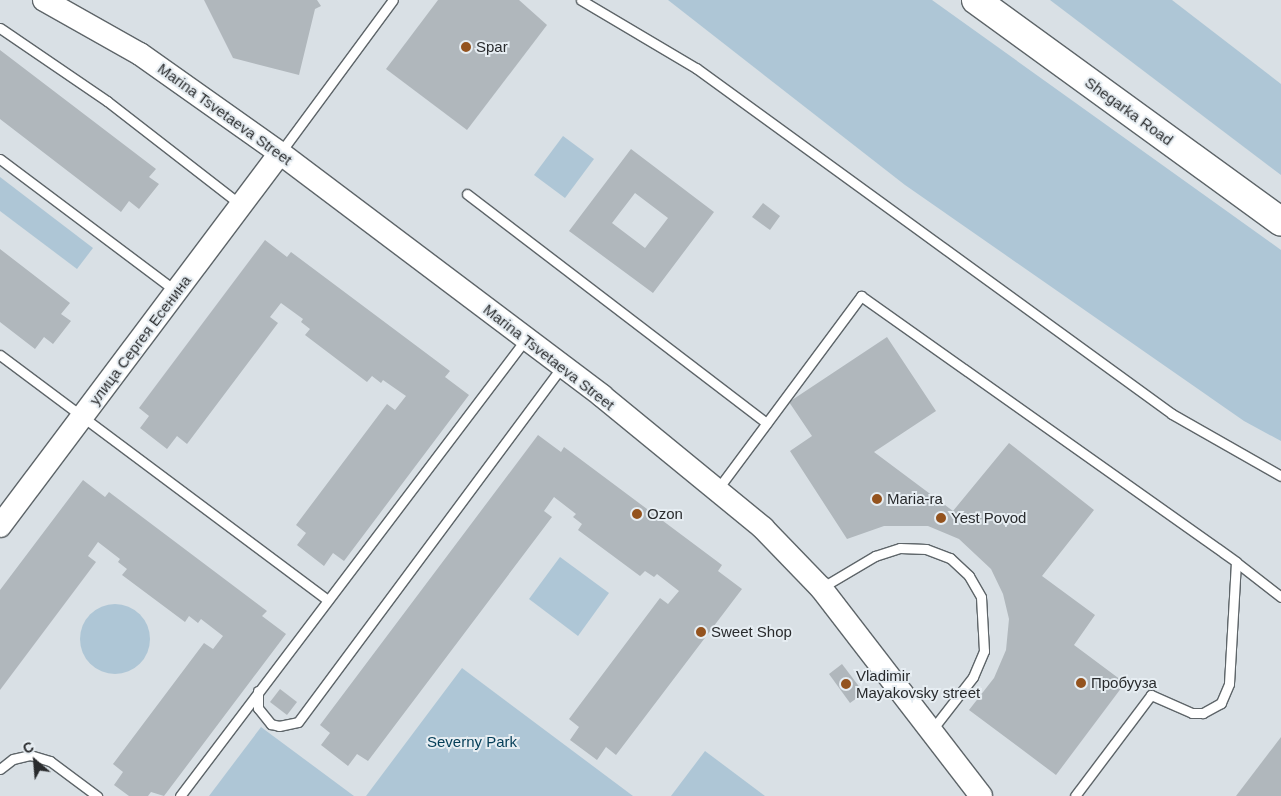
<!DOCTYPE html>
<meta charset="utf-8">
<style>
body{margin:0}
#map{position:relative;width:1281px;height:796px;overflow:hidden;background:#d9e0e5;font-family:Helvetica,sans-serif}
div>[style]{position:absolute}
.green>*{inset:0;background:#aec6d6}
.round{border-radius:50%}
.building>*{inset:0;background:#b0b7bc}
.roads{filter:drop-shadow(1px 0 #5e6569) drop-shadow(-1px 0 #5e6569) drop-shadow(0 1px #5e6569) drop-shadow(0 -1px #5e6569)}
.service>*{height:9px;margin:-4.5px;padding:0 4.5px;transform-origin:4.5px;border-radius:4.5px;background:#fff}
.tertiary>*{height:22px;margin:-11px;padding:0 11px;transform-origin:11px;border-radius:11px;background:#fff}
.primary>*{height:28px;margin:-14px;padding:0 14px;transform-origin:14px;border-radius:14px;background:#fff}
.dots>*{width:14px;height:14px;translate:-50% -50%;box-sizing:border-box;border:2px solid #e6edf2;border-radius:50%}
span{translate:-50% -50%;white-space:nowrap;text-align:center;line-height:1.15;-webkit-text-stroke:4px #e6edf2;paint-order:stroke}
.poi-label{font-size:15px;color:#292b2d}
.left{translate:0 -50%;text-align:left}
.street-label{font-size:15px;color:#292b2d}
.park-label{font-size:15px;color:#033d57}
.north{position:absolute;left:10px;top:736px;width:50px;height:50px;-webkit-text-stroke:4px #e6edf2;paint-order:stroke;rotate:333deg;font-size:14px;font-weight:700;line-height:20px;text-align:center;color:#292b2d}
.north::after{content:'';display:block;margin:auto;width:18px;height:22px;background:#292b2d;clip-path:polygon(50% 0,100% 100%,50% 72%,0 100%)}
</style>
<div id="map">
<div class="green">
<div style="clip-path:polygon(668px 0,932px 0,1281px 250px,1281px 441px,1244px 421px,905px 185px)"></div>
<div style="clip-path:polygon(1050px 0,1172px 0,1281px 84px,1281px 175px)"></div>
<div style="clip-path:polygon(563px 136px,594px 159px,565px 198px,534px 175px)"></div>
<div style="clip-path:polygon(0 177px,93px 248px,77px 269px,0 211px)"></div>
<div style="clip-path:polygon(560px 557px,609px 593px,578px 636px,529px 599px)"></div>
<div class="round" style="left:80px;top:604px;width:70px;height:70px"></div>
<div style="clip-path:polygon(462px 668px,633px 796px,366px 796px)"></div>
<div style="clip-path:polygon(261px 727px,354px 796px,209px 796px)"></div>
<div style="clip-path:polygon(705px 751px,765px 796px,671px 796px)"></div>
</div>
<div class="building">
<div style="clip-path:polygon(204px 0,317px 0,321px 6px,315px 9px,299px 75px,233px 58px)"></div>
<div style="clip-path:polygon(438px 0,519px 0,547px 25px,467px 130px,386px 69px)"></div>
<div style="clip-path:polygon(0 50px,156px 169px,149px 177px,159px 184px,139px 209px,129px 201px,121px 212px,0 119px)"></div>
<div style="clip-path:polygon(evenodd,631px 149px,714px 212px,653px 293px,569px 231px,631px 149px,635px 193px,668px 218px,645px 248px,612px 223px,635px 193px)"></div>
<div style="clip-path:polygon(763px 203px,780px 216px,770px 230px,752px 217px)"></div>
<div style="clip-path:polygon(265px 240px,287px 257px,291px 252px,450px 371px,445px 377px,469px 395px,344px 561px,333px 553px,324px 566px,297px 545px,306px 533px,296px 525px,387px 404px,395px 410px,406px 396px,383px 380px,381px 383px,372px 376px,367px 382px,305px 335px,310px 329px,301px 322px,303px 319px,281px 303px,270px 317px,278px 323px,187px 444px,177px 436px,167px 449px,140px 428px,149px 416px,139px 408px)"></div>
<div style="clip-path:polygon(0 249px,70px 303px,61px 314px,71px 321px,53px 344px,44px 337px,35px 349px,0 322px)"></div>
<div style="clip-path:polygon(887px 337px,936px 411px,874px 452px,953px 511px,1009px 443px,1094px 510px,1042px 576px,1095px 615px,1074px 645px,1125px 683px,1056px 775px,969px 710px,994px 678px,1006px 650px,1009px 619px,1003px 594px,991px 569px,959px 539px,928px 526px,884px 526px,847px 539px,790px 451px,812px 436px,789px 402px)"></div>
<div style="clip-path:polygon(538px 435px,561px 452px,564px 447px,722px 565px,718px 571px,742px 589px,616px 755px,606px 747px,597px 760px,570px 740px,579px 727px,569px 719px,660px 598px,668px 604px,679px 591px,657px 574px,654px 577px,645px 571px,640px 576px,578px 530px,582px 524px,573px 517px,576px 514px,554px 497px,544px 511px,552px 517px,368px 761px,357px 754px,348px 766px,321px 745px,330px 733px,320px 725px)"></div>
<div style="clip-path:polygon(83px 480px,105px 497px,109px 492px,267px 611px,262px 616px,286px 634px,164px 796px,151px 792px,148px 796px,129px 796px,114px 785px,123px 772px,113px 764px,204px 643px,213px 649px,223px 636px,201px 619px,198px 623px,189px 616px,185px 622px,122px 575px,127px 569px,118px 562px,120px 559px,98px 542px,88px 556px,96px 562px,0 690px,0 590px)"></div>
<div style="clip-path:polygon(842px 664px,864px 693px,850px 703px,829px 674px)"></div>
<div style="clip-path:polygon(280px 689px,297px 702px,287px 715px,270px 702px)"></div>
<div style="clip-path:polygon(1281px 737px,1281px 796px,1236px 796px)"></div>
</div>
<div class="roads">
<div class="service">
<div style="left:581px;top:0;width:134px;rotate:30.6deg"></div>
<div style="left:696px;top:68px;width:588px;rotate:36.01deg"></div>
<div style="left:1172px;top:414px;width:125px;rotate:29.6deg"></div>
<div style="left:0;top:28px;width:130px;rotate:34.3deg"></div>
<div style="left:107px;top:101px;width:170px;rotate:37.8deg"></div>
<div style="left:280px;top:153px;width:190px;rotate:-53.6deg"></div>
<div style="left:0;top:159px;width:220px;rotate:36.9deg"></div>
<div style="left:467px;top:194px;width:377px;rotate:37.4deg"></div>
<div style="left:0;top:355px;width:409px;rotate:36.8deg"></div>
<div style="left:717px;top:490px;width:242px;rotate:-53.4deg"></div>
<div style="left:861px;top:296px;width:460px;rotate:35.3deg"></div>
<div style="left:1236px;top:562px;width:122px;rotate:93.3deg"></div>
<div style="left:1229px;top:684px;width:21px;rotate:113deg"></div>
<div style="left:1221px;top:703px;width:21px;rotate:151deg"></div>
<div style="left:1203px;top:713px;width:11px;rotate:180deg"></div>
<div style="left:1192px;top:713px;width:45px;rotate:-156.3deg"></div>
<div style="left:1151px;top:695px;width:126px;rotate:127deg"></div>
<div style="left:1236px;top:562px;width:57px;rotate:37.9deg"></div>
<div style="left:821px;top:588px;width:63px;rotate:-30.7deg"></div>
<div style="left:875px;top:556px;width:26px;rotate:-18deg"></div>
<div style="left:900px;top:548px;width:26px;rotate:2deg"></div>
<div style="left:926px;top:549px;width:26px;rotate:21deg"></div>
<div style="left:950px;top:558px;width:26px;rotate:43deg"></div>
<div style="left:969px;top:576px;width:24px;rotate:60deg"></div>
<div style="left:981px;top:597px;width:54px;rotate:86.8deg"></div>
<div style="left:984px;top:651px;width:28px;rotate:113deg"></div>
<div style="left:973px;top:677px;width:68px;rotate:127.9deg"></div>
<div style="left:258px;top:691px;width:17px;rotate:90deg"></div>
<div style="left:258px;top:708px;width:21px;rotate:51deg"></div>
<div style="left:271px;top:724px;width:8px;rotate:14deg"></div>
<div style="left:279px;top:726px;width:19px;rotate:-12deg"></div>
<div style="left:298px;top:722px;width:442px;rotate:-53.4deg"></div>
<div style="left:0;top:769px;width:16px;rotate:-38deg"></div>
<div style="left:13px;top:759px;width:17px;rotate:-13deg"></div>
<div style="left:30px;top:755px;width:21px;rotate:17deg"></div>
<div style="left:50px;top:761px;width:59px;rotate:36.7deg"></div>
<div style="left:180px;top:796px;width:572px;rotate:-52.89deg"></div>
</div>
<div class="tertiary">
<div style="left:44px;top:0;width:110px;rotate:29.4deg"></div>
<div style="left:140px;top:54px;width:171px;rotate:35.3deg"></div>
<div style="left:280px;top:153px;width:403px;rotate:37deg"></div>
<div style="left:602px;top:396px;width:208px;rotate:39.3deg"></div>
<div style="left:763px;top:528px;width:83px;rotate:46deg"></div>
<div style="left:821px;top:588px;width:262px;rotate:52.4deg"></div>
<div style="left:0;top:526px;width:466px;rotate:-53.1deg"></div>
</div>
<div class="primary">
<div style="left:976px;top:0;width:377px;rotate:36deg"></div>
</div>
</div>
<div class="dots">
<div style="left:466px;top:47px;background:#94531e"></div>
<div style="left:877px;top:499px;background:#94531e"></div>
<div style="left:637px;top:514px;background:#94531e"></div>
<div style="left:941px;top:518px;background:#94531e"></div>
<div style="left:701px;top:632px;background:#94531e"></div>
<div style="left:1081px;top:683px;background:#94531e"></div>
<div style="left:846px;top:684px;background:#94531e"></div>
</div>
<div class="poi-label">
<span class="left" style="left:476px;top:47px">Spar</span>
<span class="left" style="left:887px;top:499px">Maria-ra</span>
<span class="left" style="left:647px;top:514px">Ozon</span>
<span class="left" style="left:951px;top:518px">Yest Povod</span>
<span class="left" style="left:711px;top:632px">Sweet Shop</span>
<span class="left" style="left:856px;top:684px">Vladimir<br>Mayakovsky street</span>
<span class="left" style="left:1091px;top:683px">Пробууза</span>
</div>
<div class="street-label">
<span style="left:1129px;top:111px;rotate:36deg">Shegarka Road</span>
<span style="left:225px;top:114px;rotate:36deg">Marina Tsvetaeva Street</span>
<span style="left:140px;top:340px;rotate:-53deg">улица Сергея Есенина</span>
<span style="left:549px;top:357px;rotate:38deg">Marina Tsvetaeva Street</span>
</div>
<div class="park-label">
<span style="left:472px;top:742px">Severny Park</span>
</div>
<div class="north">С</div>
</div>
